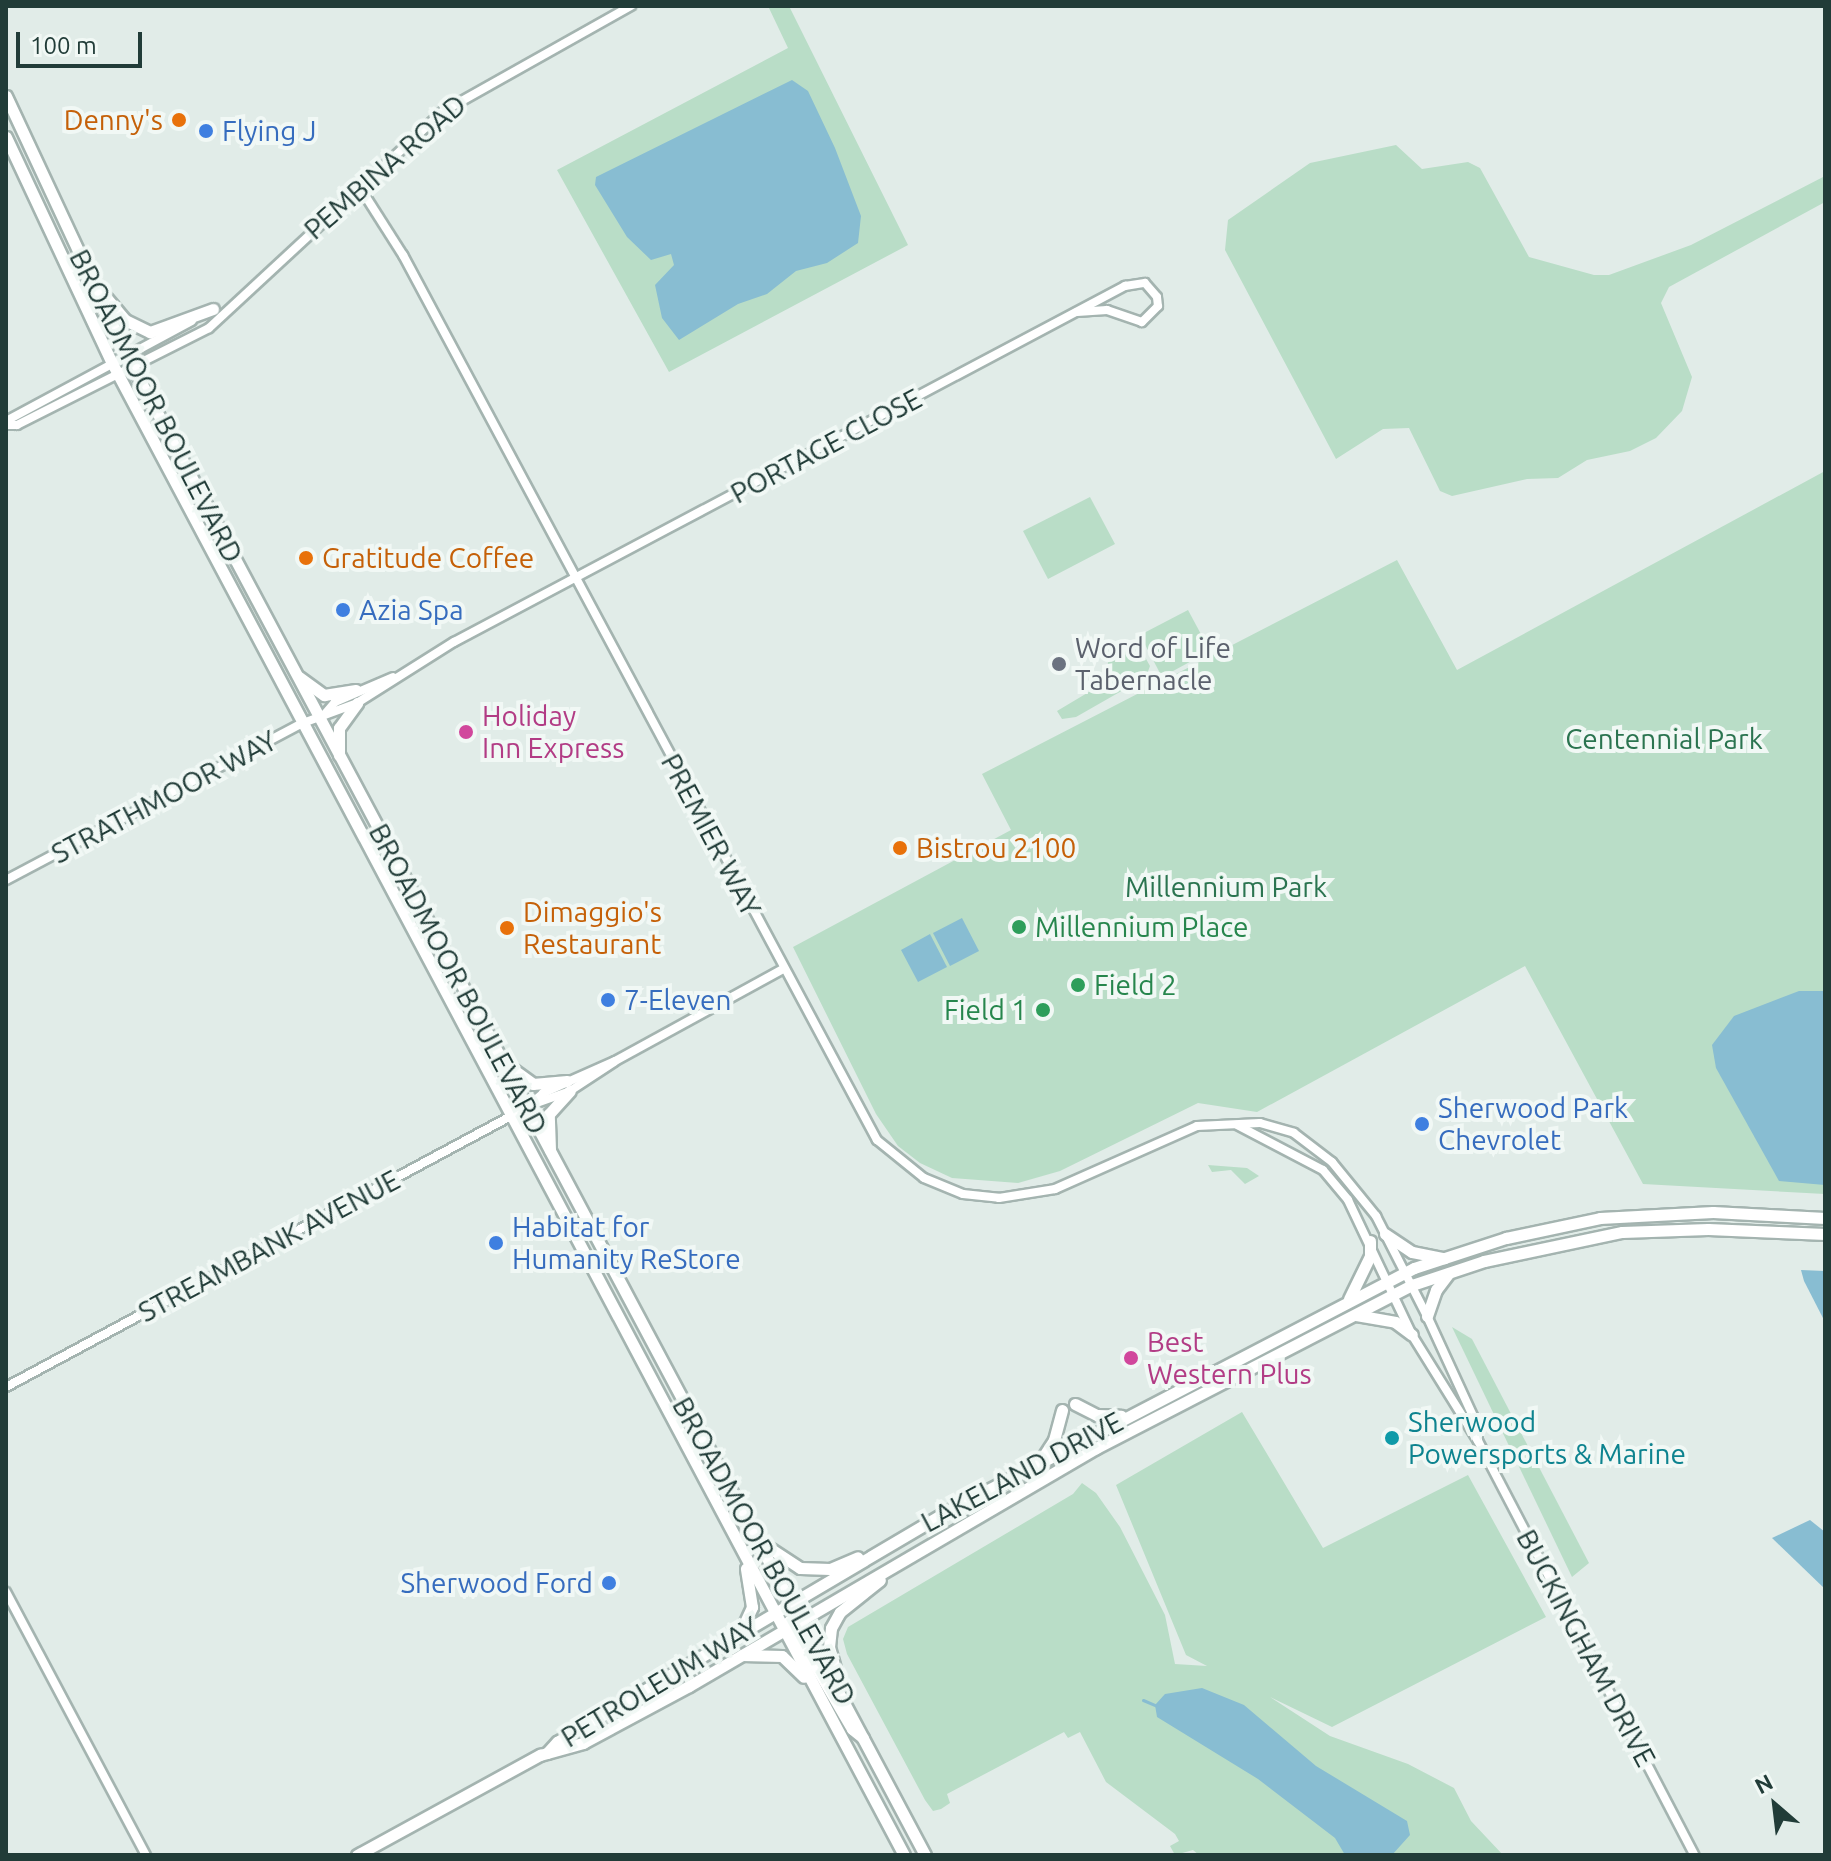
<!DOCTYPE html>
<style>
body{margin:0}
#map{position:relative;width:1831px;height:1861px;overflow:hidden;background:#e1ece8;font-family:Ubuntu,sans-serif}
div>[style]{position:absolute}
.green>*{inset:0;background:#b9ddc7}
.water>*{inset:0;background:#88bdd2}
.stream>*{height:3px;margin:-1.5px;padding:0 1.5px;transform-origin:1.5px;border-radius:1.5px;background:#88bdd2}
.roads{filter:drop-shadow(2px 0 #a4b4b0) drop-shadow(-2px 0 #a4b4b0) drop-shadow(0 2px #a4b4b0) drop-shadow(0 -2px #a4b4b0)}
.street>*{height:8px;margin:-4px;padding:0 4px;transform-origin:4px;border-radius:4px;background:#fff}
.secondary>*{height:11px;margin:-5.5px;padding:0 5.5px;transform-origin:5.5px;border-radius:5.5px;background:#fff}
.dots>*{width:22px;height:22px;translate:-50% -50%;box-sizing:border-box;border:4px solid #f1f8f5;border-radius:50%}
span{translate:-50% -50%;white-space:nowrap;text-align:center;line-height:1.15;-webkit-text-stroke:8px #f1f8f5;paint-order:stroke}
.food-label{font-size:28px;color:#c56008}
.right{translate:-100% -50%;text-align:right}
.left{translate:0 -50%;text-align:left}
.shop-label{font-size:28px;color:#366cbe}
.street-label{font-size:28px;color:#213c38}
.worship-label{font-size:28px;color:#5b616d}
.hotel-label{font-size:28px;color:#b23c85}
.park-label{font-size:28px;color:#2b7450}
.leisure-label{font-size:28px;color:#27864d}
.culture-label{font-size:28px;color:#0d838f}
.frame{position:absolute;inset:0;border:8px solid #213c38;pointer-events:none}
.north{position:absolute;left:1735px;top:1765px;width:80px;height:80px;-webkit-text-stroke:6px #f1f8f5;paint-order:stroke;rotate:332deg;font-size:22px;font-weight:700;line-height:32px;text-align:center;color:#213c38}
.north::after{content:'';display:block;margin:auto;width:28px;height:36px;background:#213c38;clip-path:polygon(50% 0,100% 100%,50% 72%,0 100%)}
.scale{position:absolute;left:16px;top:32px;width:126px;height:36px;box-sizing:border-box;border:4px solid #213c38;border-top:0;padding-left:10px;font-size:24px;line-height:28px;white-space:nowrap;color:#213c38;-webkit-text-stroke:6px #f1f8f5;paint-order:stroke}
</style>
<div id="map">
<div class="green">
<div style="clip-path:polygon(768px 6px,789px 6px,908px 245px,669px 372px,557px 170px,788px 48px)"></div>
<div style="clip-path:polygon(1396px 145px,1422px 169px,1468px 162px,1480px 168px,1529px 257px,1594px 275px,1609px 275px,1691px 245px,1825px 176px,1825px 202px,1669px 287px,1661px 303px,1692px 377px,1682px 411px,1656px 438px,1630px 451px,1587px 460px,1558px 478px,1527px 479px,1452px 496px,1440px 491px,1409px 428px,1383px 429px,1336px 459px,1225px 250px,1228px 220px,1310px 163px)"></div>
<div style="clip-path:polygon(1825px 471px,1825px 1194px,1643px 1184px,1525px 966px,1257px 1112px,1198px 1103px,1060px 1171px,1018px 1183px,952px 1178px,920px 1163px,898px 1146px,876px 1114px,793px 947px,1011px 830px,982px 774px,1397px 560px,1457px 670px)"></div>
<div style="clip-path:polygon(1090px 497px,1115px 544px,1048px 579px,1023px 531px)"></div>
<div style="clip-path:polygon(1188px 610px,1210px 651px,1162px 677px,1140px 635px)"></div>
<div style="clip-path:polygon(1137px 643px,1150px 666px,1146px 677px,1076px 717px,1062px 719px,1057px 711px,1104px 683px,1109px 658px)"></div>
<div style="clip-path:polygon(1208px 1165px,1247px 1168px,1259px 1176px,1245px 1184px,1231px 1170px,1212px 1172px)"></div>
<div style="clip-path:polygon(1452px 1327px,1472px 1339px,1589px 1563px,1572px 1577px)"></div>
<div style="clip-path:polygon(1242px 1412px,1323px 1548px,1468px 1475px,1546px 1617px,1332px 1727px,1270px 1697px,1330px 1736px,1408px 1764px,1454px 1788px,1471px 1821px,1503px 1855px,1199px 1855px,1193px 1850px,1175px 1855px,1170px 1846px,1179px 1841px,1175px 1834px,1106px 1782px,1080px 1732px,1068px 1738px,1064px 1732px,947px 1794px,950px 1803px,941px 1809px,933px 1811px,925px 1800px,847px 1654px,843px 1639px,848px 1627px,1073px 1494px,1082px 1483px,1096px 1493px,1120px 1527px,1165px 1615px,1175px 1664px,1207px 1666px,1186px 1655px,1116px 1485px)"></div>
</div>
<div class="water">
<div style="clip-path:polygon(792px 80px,808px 91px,835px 148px,861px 216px,858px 243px,827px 263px,796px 271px,767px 294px,738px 304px,679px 340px,662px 318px,655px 285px,674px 265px,671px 254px,651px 260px,627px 237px,595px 185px,596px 177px)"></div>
<div style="clip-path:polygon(962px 918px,979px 951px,950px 966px,933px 933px)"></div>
<div style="clip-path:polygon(930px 934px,947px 967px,918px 982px,901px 950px)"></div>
<div style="clip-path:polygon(1799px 991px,1825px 991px,1825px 1185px,1779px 1181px,1716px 1068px,1712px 1045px,1734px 1016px)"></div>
<div style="clip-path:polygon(1801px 1270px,1825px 1271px,1825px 1322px,1804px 1281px)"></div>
<div style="clip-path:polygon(1810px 1520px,1825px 1532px,1825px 1589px,1772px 1538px)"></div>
<div style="clip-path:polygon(1202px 1688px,1244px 1705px,1316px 1766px,1407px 1821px,1410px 1835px,1392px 1855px,1345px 1855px,1335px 1838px,1258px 1779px,1157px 1717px,1155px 1705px,1165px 1694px)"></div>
</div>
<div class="stream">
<div style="left:1143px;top:1700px;width:13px;rotate:23deg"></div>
</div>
<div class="roads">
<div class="street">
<div style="left:359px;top:186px;width:82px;rotate:57.5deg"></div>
<div style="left:403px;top:255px;width:1004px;rotate:61.83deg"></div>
<div style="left:877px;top:1140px;width:60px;rotate:39deg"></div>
<div style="left:924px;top:1178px;width:42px;rotate:22.3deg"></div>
<div style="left:963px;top:1194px;width:36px;rotate:6deg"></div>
<div style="left:999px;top:1198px;width:57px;rotate:-9.1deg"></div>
<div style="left:1055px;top:1189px;width:155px;rotate:-23.9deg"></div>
<div style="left:1197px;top:1126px;width:63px;rotate:-2.7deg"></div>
<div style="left:1260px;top:1123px;width:35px;rotate:16deg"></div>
<div style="left:1294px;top:1133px;width:48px;rotate:37.3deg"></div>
<div style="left:1332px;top:1162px;width:70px;rotate:50.8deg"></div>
<div style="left:1376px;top:1216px;width:112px;rotate:63deg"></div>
<div style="left:1427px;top:1316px;width:112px;rotate:65.3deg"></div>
<div style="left:1474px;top:1418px;width:23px;rotate:80deg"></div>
<div style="left:6px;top:421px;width:211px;rotate:-28.3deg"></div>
<div style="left:6px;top:425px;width:11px"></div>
<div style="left:17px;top:425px;width:215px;rotate:-26.8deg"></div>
<div style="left:209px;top:328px;width:318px;rotate:-42.8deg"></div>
<div style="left:442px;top:112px;width:217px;rotate:-29.3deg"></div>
<div style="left:323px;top:716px;width:18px;rotate:-49deg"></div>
<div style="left:335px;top:702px;width:63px;rotate:-23.3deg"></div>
<div style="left:6px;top:880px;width:336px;rotate:-27.9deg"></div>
<div style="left:303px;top:723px;width:58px;rotate:-20.3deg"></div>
<div style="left:357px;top:703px;width:115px;rotate:-32.2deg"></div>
<div style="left:454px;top:642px;width:760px;rotate:-27.95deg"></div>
<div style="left:1125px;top:286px;width:20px;rotate:-9deg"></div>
<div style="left:1145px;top:283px;width:18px;rotate:49deg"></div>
<div style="left:1157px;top:297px;width:9px;rotate:84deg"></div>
<div style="left:1158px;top:306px;width:23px;rotate:135deg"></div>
<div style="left:1142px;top:322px;width:37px;rotate:-161deg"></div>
<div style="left:1107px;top:310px;width:30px;rotate:176deg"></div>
<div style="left:531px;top:1105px;width:41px;rotate:-19.7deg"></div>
<div style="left:570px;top:1091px;width:53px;rotate:-33.4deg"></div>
<div style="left:1237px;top:1125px;width:97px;rotate:27.6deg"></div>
<div style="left:1323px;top:1170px;width:39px;rotate:50deg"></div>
<div style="left:1348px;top:1200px;width:149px;rotate:64.6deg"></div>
<div style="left:1412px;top:1335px;width:125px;rotate:58.1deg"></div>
<div style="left:1478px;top:1441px;width:467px;rotate:62.4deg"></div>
<div style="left:6px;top:1387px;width:590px;rotate:-28.22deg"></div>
<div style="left:526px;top:1108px;width:23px;rotate:-41deg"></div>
<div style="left:543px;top:1093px;width:79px;rotate:-24deg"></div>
<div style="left:615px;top:1061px;width:192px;rotate:-28.7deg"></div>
<div style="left:6px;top:1592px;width:298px;rotate:62deg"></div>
</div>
<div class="secondary">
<div style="left:6px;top:96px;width:287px;rotate:65deg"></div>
<div style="left:127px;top:356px;width:1698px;rotate:61.97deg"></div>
<div style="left:6px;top:137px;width:250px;rotate:64.9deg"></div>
<div style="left:112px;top:363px;width:1689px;rotate:62.04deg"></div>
<div style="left:99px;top:289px;width:40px;rotate:50deg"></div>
<div style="left:125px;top:320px;width:28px;rotate:26deg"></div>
<div style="left:150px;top:332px;width:67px;rotate:-20.1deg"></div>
<div style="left:299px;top:677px;width:31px;rotate:36deg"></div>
<div style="left:324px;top:695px;width:32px;rotate:-9deg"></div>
<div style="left:339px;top:755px;width:27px;rotate:-90deg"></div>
<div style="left:339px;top:728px;width:31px;rotate:-54deg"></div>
<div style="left:507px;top:1065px;width:32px;rotate:36deg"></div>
<div style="left:533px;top:1084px;width:34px;rotate:-5deg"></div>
<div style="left:550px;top:1150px;width:36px;rotate:-92deg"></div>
<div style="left:549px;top:1114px;width:31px;rotate:-48deg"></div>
<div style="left:1385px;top:1234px;width:32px;rotate:34deg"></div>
<div style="left:1412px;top:1252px;width:33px;rotate:11deg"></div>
<div style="left:1349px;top:1299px;width:48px;rotate:-64deg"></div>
<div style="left:1370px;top:1256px;width:15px;rotate:-90deg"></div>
<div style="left:1356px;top:1315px;width:40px;rotate:10deg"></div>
<div style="left:1395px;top:1322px;width:21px;rotate:37deg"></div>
<div style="left:1427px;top:1316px;width:28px;rotate:-71deg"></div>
<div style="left:1436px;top:1290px;width:21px;rotate:-53deg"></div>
<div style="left:1075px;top:1404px;width:25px;rotate:27deg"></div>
<div style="left:1097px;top:1415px;width:24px;rotate:2deg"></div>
<div style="left:1043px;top:1457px;width:20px;rotate:-57deg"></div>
<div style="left:1054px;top:1440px;width:31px;rotate:-75deg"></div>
<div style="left:765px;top:1545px;width:42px;rotate:33.3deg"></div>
<div style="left:800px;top:1568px;width:30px;rotate:2deg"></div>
<div style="left:830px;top:1569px;width:30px;rotate:-23deg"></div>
<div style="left:789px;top:1621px;width:125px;rotate:59.7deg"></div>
<div style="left:852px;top:1729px;width:14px;rotate:39deg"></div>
<div style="left:739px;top:1635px;width:31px;rotate:-65deg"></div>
<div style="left:752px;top:1607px;width:39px;rotate:-99deg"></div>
<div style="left:742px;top:1655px;width:40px;rotate:1.4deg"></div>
<div style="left:782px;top:1656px;width:30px;rotate:44deg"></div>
<div style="left:837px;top:1675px;width:29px;rotate:-106deg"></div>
<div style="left:829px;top:1647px;width:19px;rotate:-84deg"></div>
<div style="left:831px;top:1628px;width:18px;rotate:-61deg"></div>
<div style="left:840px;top:1612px;width:51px;rotate:-38.7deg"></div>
<div style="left:547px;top:1753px;width:15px;rotate:-48deg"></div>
<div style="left:557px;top:1742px;width:447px;rotate:-30.6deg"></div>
<div style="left:942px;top:1514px;width:532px;rotate:-27.53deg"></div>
<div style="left:1414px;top:1268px;width:97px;rotate:-18.1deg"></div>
<div style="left:1506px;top:1238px;width:96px;rotate:-12deg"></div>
<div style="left:1600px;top:1218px;width:113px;rotate:-3deg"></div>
<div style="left:1713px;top:1212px;width:112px;rotate:3.1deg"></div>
<div style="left:357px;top:1855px;width:209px;rotate:-28.7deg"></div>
<div style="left:540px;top:1755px;width:45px;rotate:-15.6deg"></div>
<div style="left:583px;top:1743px;width:120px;rotate:-28.3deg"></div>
<div style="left:689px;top:1686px;width:471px;rotate:-30.3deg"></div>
<div style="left:1096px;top:1448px;width:356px;rotate:-27.3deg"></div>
<div style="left:1412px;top:1285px;width:76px;rotate:-18.4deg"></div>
<div style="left:1484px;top:1261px;width:141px;rotate:-11.9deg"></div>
<div style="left:1622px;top:1232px;width:86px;rotate:-2deg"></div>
<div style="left:1708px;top:1229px;width:117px;rotate:2.4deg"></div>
</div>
</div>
<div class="dots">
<div style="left:179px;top:120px;background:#e8710a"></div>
<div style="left:206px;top:131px;background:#3f7fe0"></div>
<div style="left:306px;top:558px;background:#e8710a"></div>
<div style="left:343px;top:610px;background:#3f7fe0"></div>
<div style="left:1059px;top:664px;background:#6b7280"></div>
<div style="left:466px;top:732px;background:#d1479c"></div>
<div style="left:900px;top:848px;background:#e8710a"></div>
<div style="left:1019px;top:927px;background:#2e9e5b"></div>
<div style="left:507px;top:928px;background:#e8710a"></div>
<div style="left:1078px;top:985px;background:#2e9e5b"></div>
<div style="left:608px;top:1000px;background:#3f7fe0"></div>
<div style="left:1043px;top:1010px;background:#2e9e5b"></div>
<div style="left:1422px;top:1124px;background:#3f7fe0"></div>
<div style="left:496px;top:1243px;background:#3f7fe0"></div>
<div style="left:1131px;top:1358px;background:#d1479c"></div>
<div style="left:1392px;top:1438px;background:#0f9aa8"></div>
<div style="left:609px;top:1583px;background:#3f7fe0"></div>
</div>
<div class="food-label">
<span class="right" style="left:163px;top:120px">Denny's</span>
<span class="left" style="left:322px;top:558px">Gratitude Coffee</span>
<span class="left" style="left:916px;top:848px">Bistrou 2100</span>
<span class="left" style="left:523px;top:928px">Dimaggio's<br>Restaurant</span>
</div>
<div class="shop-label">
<span class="left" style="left:222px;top:131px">Flying J</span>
<span class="left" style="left:359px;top:610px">Azia Spa</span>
<span class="left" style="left:624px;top:1000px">7-Eleven</span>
<span class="left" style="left:1438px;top:1124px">Sherwood Park<br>Chevrolet</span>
<span class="left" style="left:512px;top:1243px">Habitat for<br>Humanity ReStore</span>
<span class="right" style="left:593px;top:1583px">Sherwood Ford</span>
</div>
<div class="street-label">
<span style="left:385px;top:167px;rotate:-41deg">PEMBINA ROAD</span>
<span style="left:156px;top:406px;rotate:63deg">BROADMOOR BOULEVARD</span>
<span style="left:826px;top:446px;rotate:-28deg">PORTAGE CLOSE</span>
<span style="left:164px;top:797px;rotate:-28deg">STRATHMOOR WAY</span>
<span style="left:711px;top:835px;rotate:62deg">PREMIER WAY</span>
<span style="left:458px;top:979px;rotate:62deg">BROADMOOR BOULEVARD</span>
<span style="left:269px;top:1246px;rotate:-28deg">STREAMBANK AVENUE</span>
<span style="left:1022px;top:1472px;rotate:-28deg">LAKELAND DRIVE</span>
<span style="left:764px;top:1551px;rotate:61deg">BROADMOOR BOULEVARD</span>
<span style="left:1586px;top:1648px;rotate:62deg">BUCKINGHAM DRIVE</span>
<span style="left:660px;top:1682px;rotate:-31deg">PETROLEUM WAY</span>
</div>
<div class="worship-label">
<span class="left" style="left:1075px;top:664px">Word of Life<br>Tabernacle</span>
</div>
<div class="hotel-label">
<span class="left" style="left:482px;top:732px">Holiday<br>Inn Express</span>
<span class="left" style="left:1147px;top:1358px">Best<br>Western Plus</span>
</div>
<div class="park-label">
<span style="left:1664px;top:739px">Centennial Park</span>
<span style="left:1226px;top:887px">Millennium Park</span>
</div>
<div class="leisure-label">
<span class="left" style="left:1035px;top:927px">Millennium Place</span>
<span class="left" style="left:1094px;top:985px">Field 2</span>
<span class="right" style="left:1027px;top:1010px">Field 1</span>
</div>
<div class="culture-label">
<span class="left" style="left:1408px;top:1438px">Sherwood<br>Powersports &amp; Marine</span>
</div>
<div class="frame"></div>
<div class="north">N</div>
<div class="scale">100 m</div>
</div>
